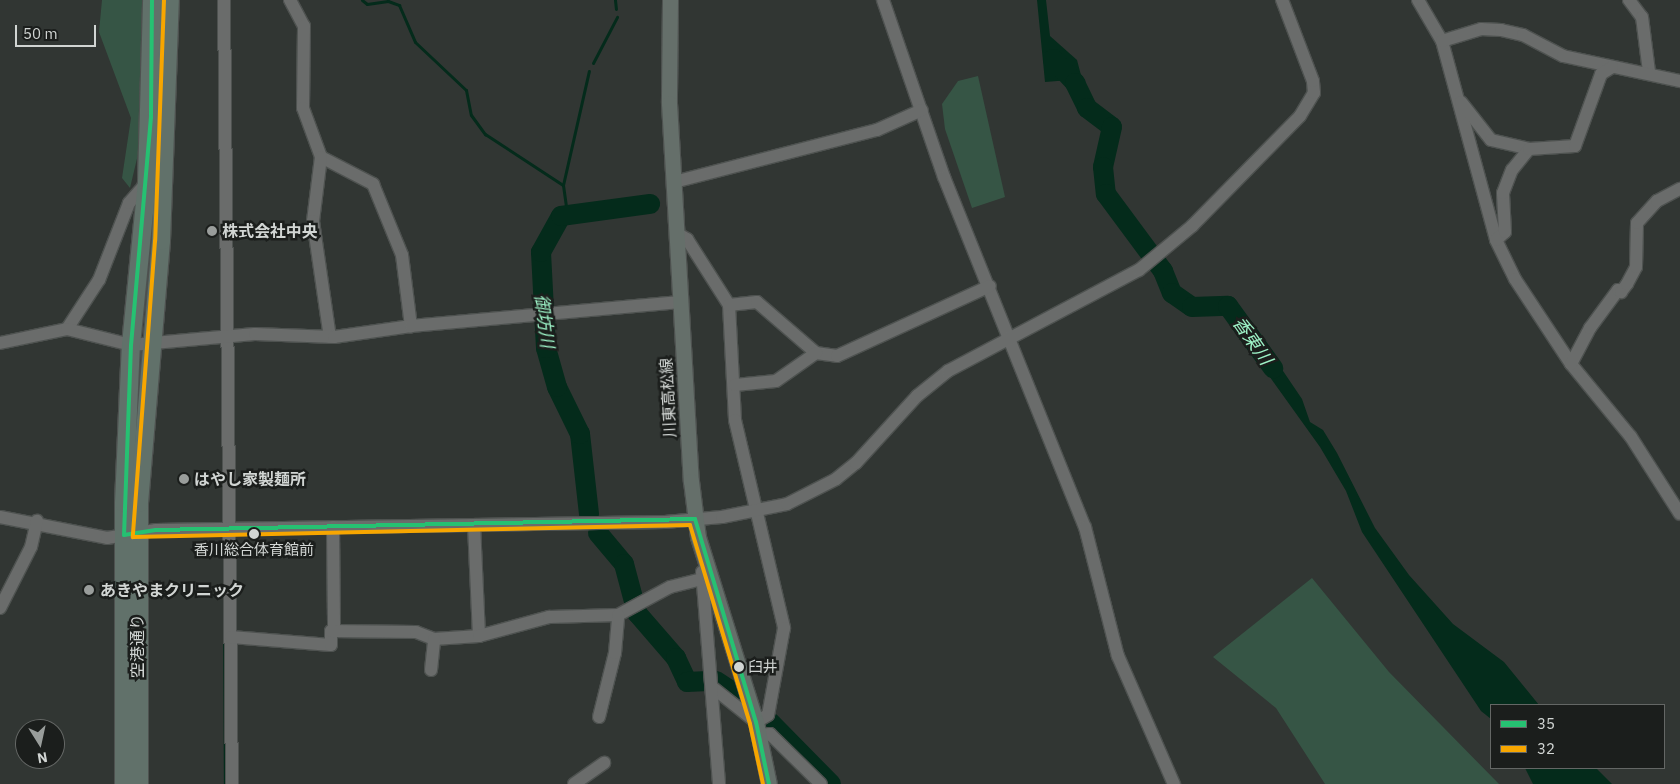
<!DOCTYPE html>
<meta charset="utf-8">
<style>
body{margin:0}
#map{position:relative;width:1680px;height:784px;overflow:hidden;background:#313633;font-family:"IBM Plex Sans","Noto Sans JP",sans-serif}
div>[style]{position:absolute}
.green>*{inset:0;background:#365545}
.water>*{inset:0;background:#042b1b}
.stream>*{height:3px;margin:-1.5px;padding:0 1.5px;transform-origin:1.5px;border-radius:1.5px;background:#042b1b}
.river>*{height:20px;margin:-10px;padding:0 10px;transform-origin:10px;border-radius:10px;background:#042b1b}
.roads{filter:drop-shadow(1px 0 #4e5250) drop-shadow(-1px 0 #4e5250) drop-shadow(0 1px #4e5250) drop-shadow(0 -1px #4e5250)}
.minor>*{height:12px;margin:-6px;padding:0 6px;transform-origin:6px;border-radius:6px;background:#6a6c6b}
.major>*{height:15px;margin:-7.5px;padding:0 7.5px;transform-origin:7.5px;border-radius:7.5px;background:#656f6a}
.highway>*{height:18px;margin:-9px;padding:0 9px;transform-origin:9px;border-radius:9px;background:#61716a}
.bus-1>*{height:4px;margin:-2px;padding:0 2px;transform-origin:2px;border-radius:2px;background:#26c172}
.bus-2>*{height:4px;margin:-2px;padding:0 2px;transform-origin:2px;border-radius:2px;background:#f7a600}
.dots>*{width:14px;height:14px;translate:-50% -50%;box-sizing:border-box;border:2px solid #1b1e1c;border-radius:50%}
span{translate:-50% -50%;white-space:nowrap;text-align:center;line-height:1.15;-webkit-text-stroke:5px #1b1e1c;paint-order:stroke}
.bus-label{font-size:15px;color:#d1d5d3}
.left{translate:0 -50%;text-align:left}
.poi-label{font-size:16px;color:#d1d5d3;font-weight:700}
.street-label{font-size:16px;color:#d1d5d3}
.water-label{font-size:18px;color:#9df3c7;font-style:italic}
.legend{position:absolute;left:1490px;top:704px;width:175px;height:65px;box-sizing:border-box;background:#1b1e1c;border:1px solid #646765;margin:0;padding:6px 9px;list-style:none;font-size:15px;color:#d1d5d3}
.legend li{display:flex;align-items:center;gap:10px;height:25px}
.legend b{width:25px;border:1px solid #646765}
.north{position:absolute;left:15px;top:719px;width:50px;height:50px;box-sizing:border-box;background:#1b1e1c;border:1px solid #646765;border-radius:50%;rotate:170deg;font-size:14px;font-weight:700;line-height:20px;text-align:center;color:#d1d5d3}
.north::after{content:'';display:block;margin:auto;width:18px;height:22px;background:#999d9b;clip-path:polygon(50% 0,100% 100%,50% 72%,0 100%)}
.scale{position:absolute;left:15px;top:25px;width:81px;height:22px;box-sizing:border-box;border:2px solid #d1d5d3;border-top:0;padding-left:6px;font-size:15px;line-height:18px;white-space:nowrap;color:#d1d5d3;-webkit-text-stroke:4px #1b1e1c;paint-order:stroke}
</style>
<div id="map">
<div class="green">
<div style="clip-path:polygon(102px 0,146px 0,145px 125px,130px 188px,122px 178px,131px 118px,99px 32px)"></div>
<div style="clip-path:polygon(978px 76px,1005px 197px,972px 208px,945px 129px,942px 104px,958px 81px)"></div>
<div style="clip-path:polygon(1312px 578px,1389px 672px,1499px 784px,1325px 784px,1276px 708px,1213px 657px)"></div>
</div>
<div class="water">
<div style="clip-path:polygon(1037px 0,1046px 0,1050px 36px,1077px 60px,1082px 79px,1045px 82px)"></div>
<div style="clip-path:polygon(1262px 340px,1302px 399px,1310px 422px,1323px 430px,1337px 453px,1375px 528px,1409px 575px,1453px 624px,1504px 662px,1539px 705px,1491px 705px,1491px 719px,1481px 711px,1362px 532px,1346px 491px,1320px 447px,1262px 366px,1255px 351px)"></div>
<div style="clip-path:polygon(1525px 768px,1596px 768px,1612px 784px,1533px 784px)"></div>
</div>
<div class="stream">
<div style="left:362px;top:0;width:6px;rotate:39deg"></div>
<div style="left:367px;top:4px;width:21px;rotate:-8deg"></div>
<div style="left:388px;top:1px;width:12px;rotate:20deg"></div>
<div style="left:399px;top:5px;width:40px;rotate:66.6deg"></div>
<div style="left:415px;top:42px;width:70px;rotate:43.3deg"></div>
<div style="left:466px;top:90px;width:25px;rotate:79deg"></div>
<div style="left:471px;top:115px;width:24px;rotate:54deg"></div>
<div style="left:485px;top:134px;width:93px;rotate:33.2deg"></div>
<div style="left:563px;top:185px;width:30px;rotate:82deg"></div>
<div style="left:615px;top:0;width:9px;rotate:84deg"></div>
<div style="left:593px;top:63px;width:52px;rotate:-62.4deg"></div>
<div style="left:563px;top:185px;width:117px;rotate:-77.2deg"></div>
<div style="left:224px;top:613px;width:171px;rotate:89.7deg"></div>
</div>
<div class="river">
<div style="left:1053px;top:59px;width:33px;rotate:47deg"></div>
<div style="left:1075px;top:83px;width:28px;rotate:64deg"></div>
<div style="left:1087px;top:108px;width:31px;rotate:37deg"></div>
<div style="left:1112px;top:127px;width:41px;rotate:102.7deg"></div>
<div style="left:1103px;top:167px;width:27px;rotate:84deg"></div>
<div style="left:1106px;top:194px;width:96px;rotate:53.5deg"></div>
<div style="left:1163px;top:271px;width:24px;rotate:68deg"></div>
<div style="left:1172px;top:293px;width:24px;rotate:35deg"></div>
<div style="left:1192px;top:307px;width:36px;rotate:-2deg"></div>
<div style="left:1228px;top:306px;width:77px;rotate:54deg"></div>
<div style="left:589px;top:514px;width:81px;rotate:-96.4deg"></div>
<div style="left:580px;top:434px;width:52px;rotate:-116.1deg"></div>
<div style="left:557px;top:387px;width:41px;rotate:-105.8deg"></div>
<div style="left:546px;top:348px;width:96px;rotate:-93deg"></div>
<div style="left:541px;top:252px;width:41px;rotate:-60.9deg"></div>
<div style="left:561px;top:216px;width:90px;rotate:-7.7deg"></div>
<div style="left:598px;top:533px;width:40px;rotate:50deg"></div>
<div style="left:624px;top:564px;width:51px;rotate:75.1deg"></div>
<div style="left:637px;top:613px;width:60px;rotate:49.1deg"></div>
<div style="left:676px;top:658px;width:26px;rotate:65deg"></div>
<div style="left:687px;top:682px;width:21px;rotate:-3deg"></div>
<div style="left:716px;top:681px;width:20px;rotate:33deg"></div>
<div style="left:770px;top:722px;width:87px;rotate:45.5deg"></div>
</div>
<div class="roads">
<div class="minor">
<div style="left:224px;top:0;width:784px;rotate:89.42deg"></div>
<div style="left:290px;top:0;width:30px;rotate:62deg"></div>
<div style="left:304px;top:26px;width:82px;rotate:90.7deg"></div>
<div style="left:303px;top:108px;width:52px;rotate:69.8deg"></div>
<div style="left:321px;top:157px;width:59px;rotate:27.4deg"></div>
<div style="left:373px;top:184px;width:77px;rotate:67.8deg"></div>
<div style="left:402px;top:255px;width:72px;rotate:82.8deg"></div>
<div style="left:883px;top:0;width:187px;rotate:71deg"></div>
<div style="left:944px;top:177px;width:377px;rotate:68.1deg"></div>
<div style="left:1085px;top:527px;width:133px;rotate:75.7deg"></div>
<div style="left:1118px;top:656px;width:140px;rotate:66.4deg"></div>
<div style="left:1418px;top:0;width:48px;rotate:59.7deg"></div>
<div style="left:1442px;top:41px;width:206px;rotate:74.8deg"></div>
<div style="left:1496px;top:240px;width:43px;rotate:64deg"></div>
<div style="left:1515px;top:279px;width:102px;rotate:56.6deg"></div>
<div style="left:1571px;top:364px;width:94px;rotate:50.6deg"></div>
<div style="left:1631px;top:437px;width:91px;rotate:57.5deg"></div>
<div style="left:1629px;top:0;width:21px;rotate:53deg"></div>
<div style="left:1642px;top:17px;width:55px;rotate:82.7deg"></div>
<div style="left:1442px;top:41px;width:41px;rotate:-17.1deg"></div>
<div style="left:1481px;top:29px;width:20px;rotate:3deg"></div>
<div style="left:1501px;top:30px;width:23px;rotate:13deg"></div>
<div style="left:1523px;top:35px;width:45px;rotate:27.7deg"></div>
<div style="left:1563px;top:56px;width:120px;rotate:12.1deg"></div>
<div style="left:1461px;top:102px;width:48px;rotate:51.7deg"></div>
<div style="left:1491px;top:140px;width:39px;rotate:13deg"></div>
<div style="left:321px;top:157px;width:64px;rotate:97.1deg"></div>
<div style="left:313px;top:221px;width:117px;rotate:81.7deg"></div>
<div style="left:674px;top:182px;width:210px;rotate:-14.4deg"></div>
<div style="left:877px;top:130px;width:49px;rotate:-24deg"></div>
<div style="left:676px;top:233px;width:13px;rotate:29deg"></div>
<div style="left:687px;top:239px;width:78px;rotate:57.5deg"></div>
<div style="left:729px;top:305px;width:115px;rotate:87deg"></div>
<div style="left:735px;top:420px;width:214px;rotate:76.7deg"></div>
<div style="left:784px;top:628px;width:88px;rotate:100.4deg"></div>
<div style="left:768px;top:715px;width:14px;rotate:150deg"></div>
<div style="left:756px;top:722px;width:56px;rotate:-141.5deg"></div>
<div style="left:1496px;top:240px;width:12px;rotate:-42deg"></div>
<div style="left:1505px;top:232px;width:39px;rotate:-93deg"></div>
<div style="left:1503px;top:193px;width:25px;rotate:-69deg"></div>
<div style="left:1512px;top:170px;width:27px;rotate:-51deg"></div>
<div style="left:1529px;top:149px;width:46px;rotate:-3.7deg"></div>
<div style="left:1575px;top:146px;width:77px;rotate:-70.1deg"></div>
<div style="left:1601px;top:74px;width:13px;rotate:-32deg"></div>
<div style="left:729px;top:305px;width:28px;rotate:-6deg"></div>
<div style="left:757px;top:302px;width:78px;rotate:40.8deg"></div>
<div style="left:816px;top:353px;width:21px;rotate:8deg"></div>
<div style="left:837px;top:356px;width:168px;rotate:-24.6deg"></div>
<div style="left:67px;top:329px;width:59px;rotate:-56.9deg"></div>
<div style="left:99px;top:280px;width:83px;rotate:-68.7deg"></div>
<div style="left:129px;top:203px;width:28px;rotate:-49deg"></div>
<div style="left:0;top:343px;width:68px;rotate:-11.8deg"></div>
<div style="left:67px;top:329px;width:66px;rotate:14deg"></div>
<div style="left:131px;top:345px;width:124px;rotate:-5.1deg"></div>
<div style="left:255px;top:334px;width:79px;rotate:2.2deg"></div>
<div style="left:334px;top:337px;width:78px;rotate:-8.1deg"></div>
<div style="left:411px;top:326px;width:270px;rotate:-5.1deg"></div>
<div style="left:1571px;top:364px;width:41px;rotate:-62.2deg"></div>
<div style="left:1590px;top:328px;width:47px;rotate:-53.6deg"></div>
<div style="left:1618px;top:290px;width:4px;rotate:34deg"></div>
<div style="left:1621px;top:292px;width:10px;rotate:-53deg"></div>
<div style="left:1627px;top:284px;width:19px;rotate:-62deg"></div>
<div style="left:1636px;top:267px;width:44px;rotate:-88.7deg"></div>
<div style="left:1637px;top:223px;width:30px;rotate:-48deg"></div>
<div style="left:1657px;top:201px;width:26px;rotate:-28deg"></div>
<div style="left:735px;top:385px;width:41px;rotate:-5.6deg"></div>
<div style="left:776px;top:381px;width:49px;rotate:-35deg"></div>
<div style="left:0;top:517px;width:109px;rotate:11.1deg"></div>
<div style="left:107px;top:538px;width:50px;rotate:-9.3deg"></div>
<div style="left:156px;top:530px;width:509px;rotate:-0.9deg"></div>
<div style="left:665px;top:522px;width:57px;rotate:-5deg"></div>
<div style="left:722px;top:517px;width:66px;rotate:-11.3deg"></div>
<div style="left:787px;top:504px;width:55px;rotate:-27deg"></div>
<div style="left:836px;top:479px;width:26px;rotate:-39deg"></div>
<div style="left:856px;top:463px;width:91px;rotate:-47.7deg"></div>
<div style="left:917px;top:396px;width:40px;rotate:-39deg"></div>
<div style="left:948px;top:371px;width:216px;rotate:-27.9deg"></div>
<div style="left:1139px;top:270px;width:69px;rotate:-39.7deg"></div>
<div style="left:1192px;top:226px;width:154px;rotate:-45.5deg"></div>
<div style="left:1300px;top:116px;width:27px;rotate:-59deg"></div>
<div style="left:1314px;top:93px;width:12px;rotate:-95deg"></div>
<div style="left:1313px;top:81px;width:87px;rotate:-110.9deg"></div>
<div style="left:474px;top:525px;width:111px;rotate:87.4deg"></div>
<div style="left:333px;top:527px;width:104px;rotate:89.4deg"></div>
<div style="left:702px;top:572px;width:213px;rotate:85.4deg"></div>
<div style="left:0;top:608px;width:68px;rotate:-63.1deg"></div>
<div style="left:31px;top:547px;width:27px;rotate:-77deg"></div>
<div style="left:231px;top:637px;width:100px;rotate:4.6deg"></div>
<div style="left:331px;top:645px;width:14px;rotate:-90deg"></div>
<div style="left:331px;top:631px;width:85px;rotate:0.7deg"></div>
<div style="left:416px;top:632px;width:19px;rotate:21deg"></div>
<div style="left:434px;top:639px;width:45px;rotate:-3.8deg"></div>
<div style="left:479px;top:636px;width:73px;rotate:-15.2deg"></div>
<div style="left:549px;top:617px;width:69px;rotate:-1.7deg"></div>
<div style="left:618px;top:615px;width:59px;rotate:-28.3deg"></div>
<div style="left:670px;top:587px;width:33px;rotate:-14deg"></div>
<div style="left:431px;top:670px;width:31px;rotate:-84deg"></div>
<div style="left:599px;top:717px;width:66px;rotate:-76deg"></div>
<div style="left:615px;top:653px;width:38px;rotate:-85deg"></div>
<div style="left:758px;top:735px;width:12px;rotate:-5deg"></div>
<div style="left:770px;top:734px;width:71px;rotate:44.4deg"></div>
<div style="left:574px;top:784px;width:37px;rotate:-35deg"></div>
</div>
<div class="major">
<div style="left:670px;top:0;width:103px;rotate:90.6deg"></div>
<div style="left:669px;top:103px;width:379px;rotate:86.7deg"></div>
<div style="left:691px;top:481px;width:56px;rotate:82.9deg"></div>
<div style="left:698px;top:537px;width:194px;rotate:72.6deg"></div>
<div style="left:756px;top:722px;width:63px;rotate:78.2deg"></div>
</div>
<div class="highway">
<div style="left:124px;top:784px;width:281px;rotate:-90deg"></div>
<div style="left:124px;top:503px;width:158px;rotate:-87.5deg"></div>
<div style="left:131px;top:345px;width:164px;rotate:-84.4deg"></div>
<div style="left:147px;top:182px;width:182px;rotate:-88.4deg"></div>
<div style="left:139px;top:784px;width:281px;rotate:-90deg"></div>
<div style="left:139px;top:503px;width:263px;rotate:-85.2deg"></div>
<div style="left:161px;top:241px;width:241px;rotate:-87.9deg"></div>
</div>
</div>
<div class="bus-1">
<div style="left:152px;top:0;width:117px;rotate:90.5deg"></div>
<div style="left:151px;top:117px;width:229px;rotate:95deg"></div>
<div style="left:131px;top:345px;width:190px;rotate:92.1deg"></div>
<div style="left:124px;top:535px;width:32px;rotate:-9deg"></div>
<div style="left:156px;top:530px;width:539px;rotate:-1.17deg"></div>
<div style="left:695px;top:519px;width:212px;rotate:73.3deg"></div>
<div style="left:756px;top:722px;width:63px;rotate:78.2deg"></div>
</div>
<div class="bus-2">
<div style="left:164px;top:0;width:241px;rotate:92.1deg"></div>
<div style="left:155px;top:241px;width:297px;rotate:94.3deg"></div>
<div style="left:133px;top:537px;width:557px;rotate:-1.23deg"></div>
<div style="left:690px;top:525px;width:208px;rotate:73.2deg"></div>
<div style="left:750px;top:724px;width:61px;rotate:77.8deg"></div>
</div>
<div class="dots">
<div style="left:212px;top:231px;background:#999d9b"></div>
<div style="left:184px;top:479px;background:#999d9b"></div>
<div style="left:254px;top:534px;background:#d1d5d3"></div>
<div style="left:89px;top:590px;background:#999d9b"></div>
<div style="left:739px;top:667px;background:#d1d5d3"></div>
</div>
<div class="bus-label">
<span style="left:254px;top:550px">香川総合体育館前</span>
<span class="left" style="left:748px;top:667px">臼井</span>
</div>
<div class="poi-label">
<span class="left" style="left:222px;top:231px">株式会社中央</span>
<span class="left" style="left:194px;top:479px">はやし家製麺所</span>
<span class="left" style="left:100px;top:590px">あきやまクリニック</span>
</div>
<div class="street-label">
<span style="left:668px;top:398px;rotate:-93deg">川東高松線</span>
<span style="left:137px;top:646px;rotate:-90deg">空港通り</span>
</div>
<div class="water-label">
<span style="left:544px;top:321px;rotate:83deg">御坊川</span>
<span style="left:1252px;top:341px;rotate:55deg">香東川</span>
</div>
<ul class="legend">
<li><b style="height:6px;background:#26c172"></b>35</li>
<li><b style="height:6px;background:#f7a600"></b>32</li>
</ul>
<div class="north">N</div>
<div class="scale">50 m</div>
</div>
